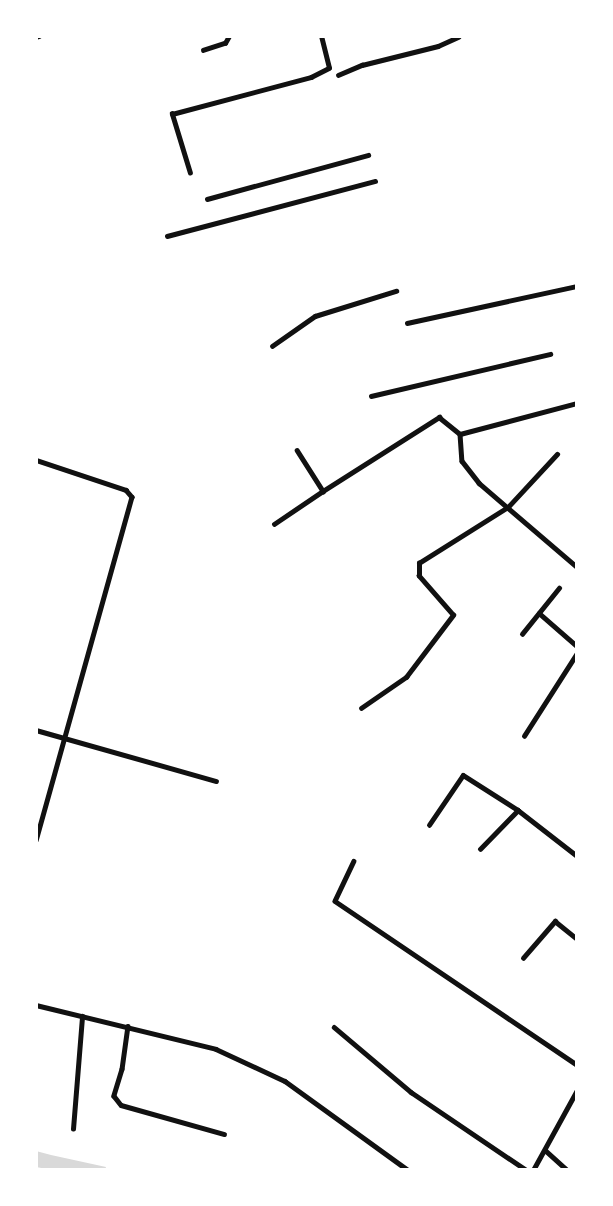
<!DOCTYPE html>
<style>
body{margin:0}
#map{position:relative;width:613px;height:1206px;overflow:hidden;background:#fff;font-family:Inter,sans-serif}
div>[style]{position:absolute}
.water>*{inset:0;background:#d9d9d9}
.minor>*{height:4.5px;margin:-2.25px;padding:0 2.25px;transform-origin:2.25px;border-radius:2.25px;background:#111}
.tertiary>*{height:5px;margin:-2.5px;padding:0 2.5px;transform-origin:2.5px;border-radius:2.5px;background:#111}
span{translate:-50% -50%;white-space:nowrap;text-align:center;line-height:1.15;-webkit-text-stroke:4.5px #fff;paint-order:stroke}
.frame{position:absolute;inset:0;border:38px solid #fff;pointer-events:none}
</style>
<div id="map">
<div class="water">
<div style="clip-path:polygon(36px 1151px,51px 1155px,106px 1167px,105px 1170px,52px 1170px,36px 1167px)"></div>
</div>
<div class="minor">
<div style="left:36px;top:37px;width:3px;rotate:-18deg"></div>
<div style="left:203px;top:50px;width:23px;rotate:-18deg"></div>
<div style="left:225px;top:43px;width:8px;rotate:-60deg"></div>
<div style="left:338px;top:75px;width:26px;rotate:-23deg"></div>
<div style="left:362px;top:65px;width:78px;rotate:-14deg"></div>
<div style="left:438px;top:46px;width:22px;rotate:-24deg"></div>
<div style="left:190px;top:173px;width:62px;rotate:-107deg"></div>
<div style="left:172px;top:114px;width:144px;rotate:-14.9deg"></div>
<div style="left:311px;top:77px;width:20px;rotate:-27deg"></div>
<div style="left:329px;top:68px;width:33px;rotate:-104deg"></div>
<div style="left:207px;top:199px;width:167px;rotate:-15.3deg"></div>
<div style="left:167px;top:236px;width:215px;rotate:-14.8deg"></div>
<div style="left:407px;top:323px;width:174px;rotate:-12.3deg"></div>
<div style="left:272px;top:346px;width:52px;rotate:-34.9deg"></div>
<div style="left:315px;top:316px;width:85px;rotate:-17.2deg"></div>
<div style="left:371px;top:396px;width:184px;rotate:-13.2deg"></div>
<div style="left:460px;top:434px;width:27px;rotate:86deg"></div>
<div style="left:462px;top:461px;width:28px;rotate:52deg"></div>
<div style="left:479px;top:483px;width:129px;rotate:40.6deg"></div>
<div style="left:297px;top:450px;width:49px;rotate:57.6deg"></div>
<div style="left:36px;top:460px;width:95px;rotate:18.4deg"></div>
<div style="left:126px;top:490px;width:9px;rotate:49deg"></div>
<div style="left:132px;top:497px;width:356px;rotate:105.6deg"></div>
<div style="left:274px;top:524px;width:59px;rotate:-34deg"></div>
<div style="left:323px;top:491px;width:138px;rotate:-32.5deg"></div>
<div style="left:439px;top:417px;width:27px;rotate:39deg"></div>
<div style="left:460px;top:434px;width:121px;rotate:-14.8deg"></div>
<div style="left:539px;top:613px;width:50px;rotate:41deg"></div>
<div style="left:522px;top:634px;width:59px;rotate:-51.2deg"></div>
<div style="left:361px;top:708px;width:55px;rotate:-34.6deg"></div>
<div style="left:406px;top:677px;width:78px;rotate:-52.8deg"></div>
<div style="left:453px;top:615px;width:52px;rotate:-131.1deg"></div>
<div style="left:419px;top:576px;width:13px;rotate:-90deg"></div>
<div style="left:419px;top:563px;width:105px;rotate:-32.2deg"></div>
<div style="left:508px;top:507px;width:72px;rotate:-47.2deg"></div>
<div style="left:36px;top:730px;width:187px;rotate:15.8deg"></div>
<div style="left:524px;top:736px;width:98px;rotate:-57.4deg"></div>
<div style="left:429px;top:825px;width:60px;rotate:-55.8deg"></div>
<div style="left:463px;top:775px;width:65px;rotate:32.5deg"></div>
<div style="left:518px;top:810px;width:75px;rotate:37.9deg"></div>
<div style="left:480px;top:849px;width:54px;rotate:-45.7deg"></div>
<div style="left:354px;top:861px;width:44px;rotate:115.4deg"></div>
<div style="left:335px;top:901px;width:292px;rotate:34.1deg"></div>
<div style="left:523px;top:958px;width:49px;rotate:-49.1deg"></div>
<div style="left:555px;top:921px;width:28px;rotate:39deg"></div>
<div style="left:36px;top:1005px;width:185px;rotate:13.7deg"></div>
<div style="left:216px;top:1049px;width:76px;rotate:24.9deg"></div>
<div style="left:285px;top:1081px;width:152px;rotate:35.9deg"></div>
<div style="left:128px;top:1026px;width:43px;rotate:97.9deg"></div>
<div style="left:122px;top:1069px;width:28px;rotate:107deg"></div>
<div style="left:114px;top:1096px;width:11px;rotate:52deg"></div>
<div style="left:121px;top:1105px;width:107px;rotate:15.7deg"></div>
<div style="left:334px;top:1027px;width:101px;rotate:40.2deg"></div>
<div style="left:411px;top:1092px;width:139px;rotate:34.1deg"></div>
<div style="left:73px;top:1129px;width:113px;rotate:-85.4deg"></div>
<div style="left:545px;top:1150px;width:30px;rotate:42deg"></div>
</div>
<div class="tertiary">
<div style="left:533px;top:1170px;width:91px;rotate:-61.2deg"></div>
</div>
<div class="frame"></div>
</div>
